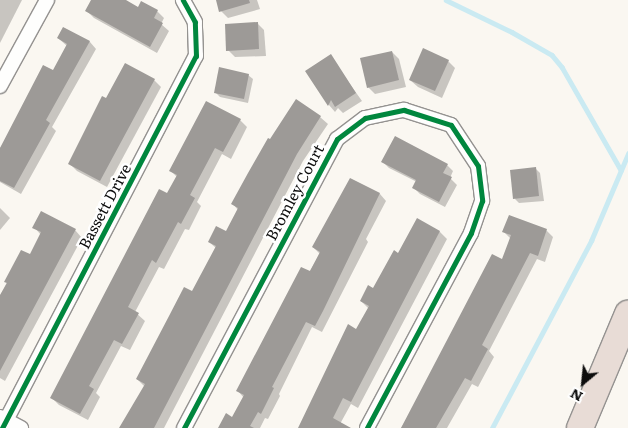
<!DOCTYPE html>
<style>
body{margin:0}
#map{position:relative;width:628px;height:428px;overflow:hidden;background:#faf7f1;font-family:Literata,serif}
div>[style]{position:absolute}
.shadow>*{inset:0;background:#0003}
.stream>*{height:4.5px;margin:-2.25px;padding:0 2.25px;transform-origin:2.25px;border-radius:2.25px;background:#caeaf2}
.building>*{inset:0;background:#9d9a97}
.roads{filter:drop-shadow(1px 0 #949290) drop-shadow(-1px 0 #949290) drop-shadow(0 1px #949290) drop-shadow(0 -1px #949290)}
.minor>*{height:14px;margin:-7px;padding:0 7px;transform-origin:7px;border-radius:7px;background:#fefefd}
.motorway>*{height:26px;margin:-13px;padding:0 13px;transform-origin:13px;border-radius:13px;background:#e8dcd6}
.cycleway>*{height:5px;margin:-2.5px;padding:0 2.5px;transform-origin:2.5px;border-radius:2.5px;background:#00873e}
span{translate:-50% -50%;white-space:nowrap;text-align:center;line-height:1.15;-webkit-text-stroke:5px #fff;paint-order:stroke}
.street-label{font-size:15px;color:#0d0d0d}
.north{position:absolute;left:558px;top:358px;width:50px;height:50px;-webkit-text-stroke:4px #fff;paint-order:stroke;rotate:208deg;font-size:14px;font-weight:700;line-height:20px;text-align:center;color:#0d0d0d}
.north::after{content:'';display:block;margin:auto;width:18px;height:22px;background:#0d0d0d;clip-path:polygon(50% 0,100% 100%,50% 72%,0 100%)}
</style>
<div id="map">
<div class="shadow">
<div style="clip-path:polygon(0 0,22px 0,0 43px)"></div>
<div style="clip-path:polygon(92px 0,123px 0,139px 8px,157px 11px,164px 18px,161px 24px,169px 31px,157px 53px,94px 18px,87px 11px)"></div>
<div style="clip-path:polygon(217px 0,257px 0,260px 9px,228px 18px,221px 11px)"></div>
<div style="clip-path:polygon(257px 23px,264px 30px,266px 56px,235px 57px,228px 50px)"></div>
<div style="clip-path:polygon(64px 28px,90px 42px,96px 49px,52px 127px,56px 131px,21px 194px,0 182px,0 148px,53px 72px,67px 46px,58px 38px)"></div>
<div style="clip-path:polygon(392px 52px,399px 59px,406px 87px,375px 94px,368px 87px)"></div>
<div style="clip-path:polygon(330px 56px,362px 101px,343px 113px,338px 108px,335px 112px,329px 105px,307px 72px)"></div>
<div style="clip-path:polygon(448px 61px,455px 68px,442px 98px,418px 87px,410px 80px)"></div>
<div style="clip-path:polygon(248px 75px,253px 79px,248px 103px,220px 97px,215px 92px)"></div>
<div style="clip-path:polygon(154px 80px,161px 87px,107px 187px,77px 171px,70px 164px,107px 100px)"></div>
<div style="clip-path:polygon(320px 117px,328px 124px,303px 161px,164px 428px,121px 428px,145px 387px,137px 379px,192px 293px,216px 248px,209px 242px,226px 233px,238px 210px,233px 204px)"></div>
<div style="clip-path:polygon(240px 120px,247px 127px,231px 159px,222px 154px,197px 202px,201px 206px,189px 230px,185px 229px,164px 269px,159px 267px,135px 312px,145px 321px,130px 350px,121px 346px,96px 393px,100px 397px,88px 420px,59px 405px,52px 398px,177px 177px,171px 171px)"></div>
<div style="clip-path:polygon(383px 162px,447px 165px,453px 171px,450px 178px,457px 185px,445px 207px,420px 194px,414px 188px,417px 182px,389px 168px)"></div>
<div style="clip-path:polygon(535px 168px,540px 173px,544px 201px,519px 203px,515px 199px)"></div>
<div style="clip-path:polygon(351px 179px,380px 194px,386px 201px,366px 239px,368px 242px,322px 332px,312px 327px,279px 394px,280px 396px,268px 419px,265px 418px,260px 428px,219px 428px,233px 418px,244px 398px,238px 391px,320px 254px,313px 247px)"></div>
<div style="clip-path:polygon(0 208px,10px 218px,0 230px)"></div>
<div style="clip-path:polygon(417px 220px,440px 232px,447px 239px,358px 408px,351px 404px,340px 424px,344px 428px,300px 428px,348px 326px,357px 330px,369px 309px,361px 301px,373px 289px,399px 254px)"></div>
<div style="clip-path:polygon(34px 227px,75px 230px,82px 238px,5px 381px,0 378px,0 296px,22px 252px,30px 256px,41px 235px)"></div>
<div style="clip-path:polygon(546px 230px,553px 237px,545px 262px,537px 259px,489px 351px,494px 357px,478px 387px,472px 384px,447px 428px,401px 428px,503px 261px,511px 239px,504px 232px)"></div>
</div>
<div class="stream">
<div style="left:446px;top:0;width:73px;rotate:25.9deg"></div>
<div style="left:512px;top:32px;width:46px;rotate:29.9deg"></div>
<div style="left:552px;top:55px;width:16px;rotate:50deg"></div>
<div style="left:562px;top:67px;width:119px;rotate:60.2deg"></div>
<div style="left:492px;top:428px;width:212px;rotate:-62.1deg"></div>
<div style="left:591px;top:241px;width:95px;rotate:-67deg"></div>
</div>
<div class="building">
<div style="clip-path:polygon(91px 0,126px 0,138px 7px,141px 1px,158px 10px,154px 18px,163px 23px,150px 47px,85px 11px)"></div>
<div style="clip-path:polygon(216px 0,249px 0,250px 3px,219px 12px)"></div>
<div style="clip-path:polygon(258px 22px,259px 49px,226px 51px,225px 24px)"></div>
<div style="clip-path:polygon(63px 27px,90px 41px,46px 120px,50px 123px,14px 188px,0 181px,0 148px,43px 65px,53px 70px,67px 44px,57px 38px)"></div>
<div style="clip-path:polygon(423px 48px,449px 60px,435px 91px,409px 80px)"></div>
<div style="clip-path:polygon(392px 51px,399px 80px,367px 88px,360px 58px)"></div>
<div style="clip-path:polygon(331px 54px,356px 93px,335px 107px,331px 100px,328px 106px,305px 71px)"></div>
<div style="clip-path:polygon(125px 63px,155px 79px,100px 181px,68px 164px,102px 96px,106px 98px)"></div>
<div style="clip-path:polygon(219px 67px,249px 74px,244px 99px,214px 93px)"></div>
<div style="clip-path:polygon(296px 99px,321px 116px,297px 154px,154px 428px,119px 428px,145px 384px,136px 379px,169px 316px,184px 287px,192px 291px,216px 246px,208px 242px,216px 226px,226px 231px,238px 208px,231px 204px,248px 173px,268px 138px,270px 139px)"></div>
<div style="clip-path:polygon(206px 101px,241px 119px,223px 152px,215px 148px,190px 195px,195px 198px,181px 224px,178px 222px,156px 263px,152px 260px,128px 307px,139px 313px,122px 344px,114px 340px,89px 386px,94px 389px,80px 414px,50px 398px,159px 189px,167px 193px,177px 175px,169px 171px)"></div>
<div style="clip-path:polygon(395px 136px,448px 164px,443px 173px,452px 177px,439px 202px,412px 188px,416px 180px,381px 162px)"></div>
<div style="clip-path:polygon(536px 167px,539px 196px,513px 199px,510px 170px)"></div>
<div style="clip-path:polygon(350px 178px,380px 193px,323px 311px,315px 326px,306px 322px,272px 387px,274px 388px,261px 414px,258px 412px,250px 426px,254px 428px,218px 428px,226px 413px,232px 417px,244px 395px,236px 391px,301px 267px,310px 271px,320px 252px,312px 247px)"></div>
<div style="clip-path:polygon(41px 211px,76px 229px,0 371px,0 295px,7px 283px,4px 282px,21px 250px,30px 254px,41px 232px,32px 228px)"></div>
<div style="clip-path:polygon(509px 215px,547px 229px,538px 256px,530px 253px,482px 345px,488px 349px,471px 381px,465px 378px,436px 428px,401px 428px,492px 254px,502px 259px,511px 235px,502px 232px)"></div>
<div style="clip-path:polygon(417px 218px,440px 231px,351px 402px,343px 398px,333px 418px,351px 428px,298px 428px,348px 324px,356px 329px,369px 306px,360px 301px,368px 285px,373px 288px,394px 250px,398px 253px)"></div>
</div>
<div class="roads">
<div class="minor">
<div style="left:0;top:86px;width:98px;rotate:-61.3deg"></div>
<div style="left:0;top:417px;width:24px;rotate:28deg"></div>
<div style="left:2px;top:428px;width:420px;rotate:-62.5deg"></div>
<div style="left:196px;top:56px;width:34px;rotate:-92deg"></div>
<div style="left:195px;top:22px;width:25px;rotate:-119deg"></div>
<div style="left:184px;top:428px;width:327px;rotate:-62.1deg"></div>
<div style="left:337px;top:139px;width:35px;rotate:-37deg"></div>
<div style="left:365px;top:118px;width:40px;rotate:-12deg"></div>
<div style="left:404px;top:110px;width:49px;rotate:17.7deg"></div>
<div style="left:451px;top:125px;width:49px;rotate:56.6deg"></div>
<div style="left:478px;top:166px;width:35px;rotate:83deg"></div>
<div style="left:482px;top:201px;width:34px;rotate:109deg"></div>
<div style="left:471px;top:233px;width:221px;rotate:118.1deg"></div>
</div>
<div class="motorway">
<div style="left:580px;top:428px;width:124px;rotate:-67.2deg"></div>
</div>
</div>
<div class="cycleway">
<div style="left:2px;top:428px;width:420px;rotate:-62.5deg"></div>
<div style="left:196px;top:56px;width:34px;rotate:-92deg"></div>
<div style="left:195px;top:22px;width:25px;rotate:-119deg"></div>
<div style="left:184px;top:428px;width:327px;rotate:-62.1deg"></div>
<div style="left:337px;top:139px;width:35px;rotate:-37deg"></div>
<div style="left:365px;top:118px;width:40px;rotate:-12deg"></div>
<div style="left:404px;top:110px;width:49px;rotate:17.7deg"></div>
<div style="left:451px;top:125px;width:49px;rotate:56.6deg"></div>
<div style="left:478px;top:166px;width:35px;rotate:83deg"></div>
<div style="left:482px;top:201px;width:34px;rotate:109deg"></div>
<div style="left:471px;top:233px;width:221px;rotate:118.1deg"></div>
</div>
<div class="street-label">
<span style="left:294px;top:192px;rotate:-62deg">Bromley Court</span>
<span style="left:104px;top:206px;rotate:-62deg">Bassett Drive</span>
</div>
<div class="north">N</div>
</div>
